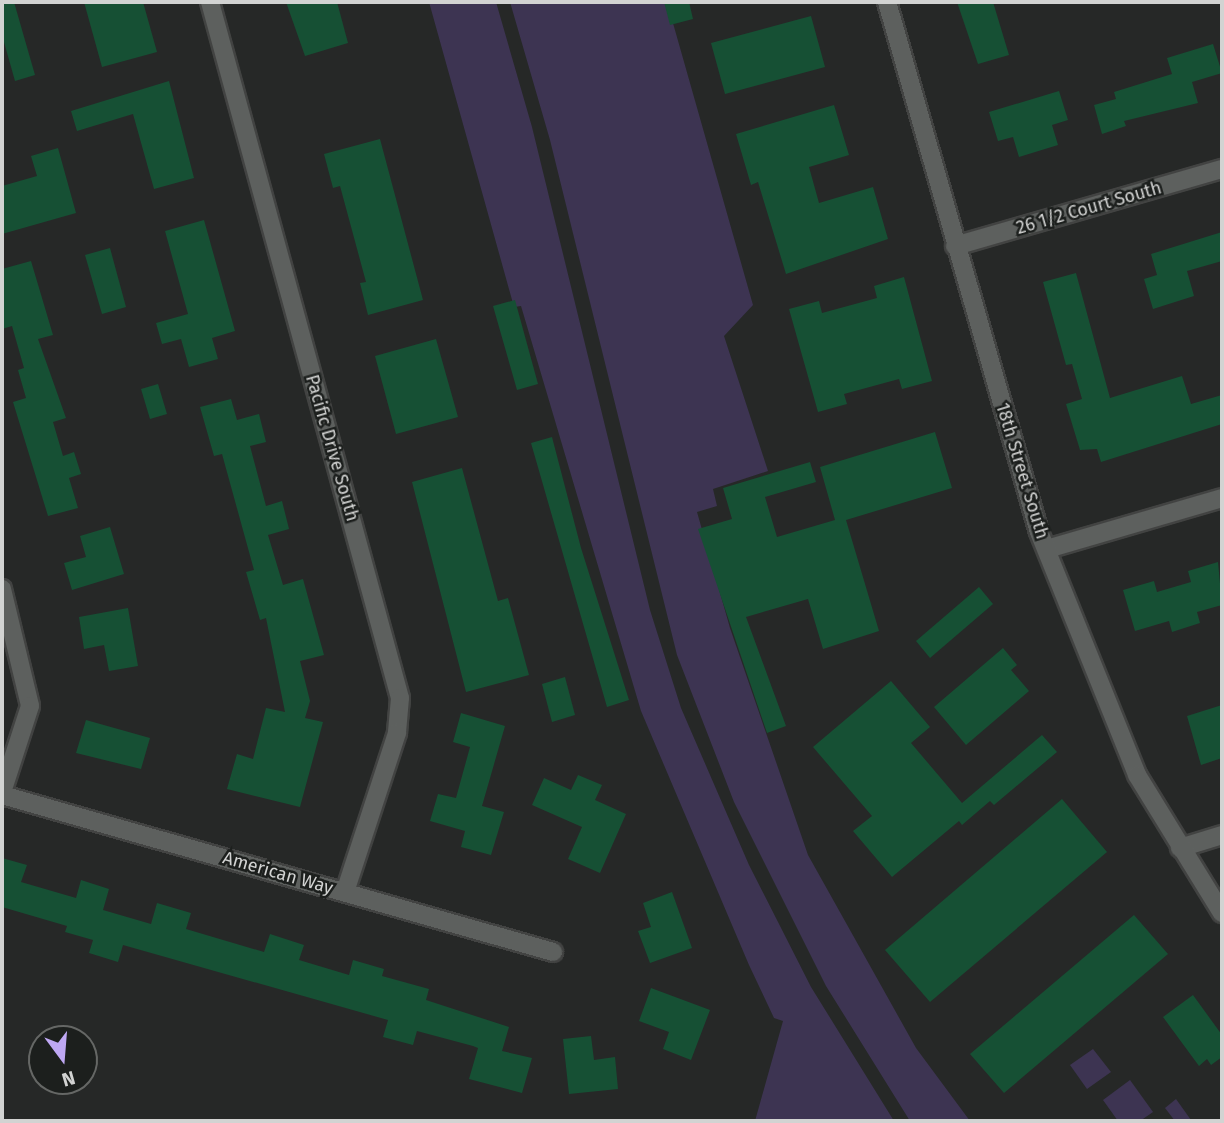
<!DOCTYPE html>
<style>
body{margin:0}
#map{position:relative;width:1224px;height:1123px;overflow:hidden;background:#262827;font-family:"Fira Sans",sans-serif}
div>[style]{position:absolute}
.green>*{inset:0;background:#3d3452}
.building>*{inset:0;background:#165034}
.roads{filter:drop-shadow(2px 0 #424342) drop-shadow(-2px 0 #424342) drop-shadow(0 2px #424342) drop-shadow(0 -2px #424342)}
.minor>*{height:18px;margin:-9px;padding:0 9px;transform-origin:9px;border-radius:9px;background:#5d605e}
.tertiary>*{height:18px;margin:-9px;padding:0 9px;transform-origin:9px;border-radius:9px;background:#5d605e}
span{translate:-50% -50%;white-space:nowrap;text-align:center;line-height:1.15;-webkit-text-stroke:5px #1c1f1d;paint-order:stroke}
.street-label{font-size:18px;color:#d2d3d2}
.frame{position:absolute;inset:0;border:4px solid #d2d3d2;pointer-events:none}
.north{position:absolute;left:28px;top:1025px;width:70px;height:70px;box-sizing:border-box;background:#1c1f1d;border:2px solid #656765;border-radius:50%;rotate:164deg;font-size:19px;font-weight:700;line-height:28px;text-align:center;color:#d2d3d2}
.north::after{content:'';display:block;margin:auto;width:24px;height:32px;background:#bfa8f4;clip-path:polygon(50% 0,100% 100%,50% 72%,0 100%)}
</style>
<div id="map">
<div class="green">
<div style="clip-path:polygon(429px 2px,496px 2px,532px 127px,650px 610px,681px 708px,749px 865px,811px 987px,894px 1121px,755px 1121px,783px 1021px,774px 1018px,749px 965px,641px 711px,521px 306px,514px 307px)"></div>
<div style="clip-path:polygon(510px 2px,667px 2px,753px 305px,724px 336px,768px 471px,713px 489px,717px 506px,697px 512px,730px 628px,808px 855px,916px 1048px,970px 1121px,910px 1121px,826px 986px,734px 802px,677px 655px,550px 140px)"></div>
<div style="clip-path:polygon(1093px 1049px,1111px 1072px,1087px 1089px,1070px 1065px)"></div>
<div style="clip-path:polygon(1130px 1080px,1153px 1112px,1140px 1121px,1118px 1121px,1103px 1100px)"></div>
<div style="clip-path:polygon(1176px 1099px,1191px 1120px,1189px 1121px,1175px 1121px,1165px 1108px)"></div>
</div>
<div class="building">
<div style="clip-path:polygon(2px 2px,14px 2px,35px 75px,15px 81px,2px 35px)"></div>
<div style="clip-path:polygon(84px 2px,143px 2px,157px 52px,102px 67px)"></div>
<div style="clip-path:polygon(286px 2px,337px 2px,348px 43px,305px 56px)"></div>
<div style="clip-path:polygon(664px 2px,689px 2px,693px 19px,670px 25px)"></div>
<div style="clip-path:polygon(957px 2px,993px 2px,1009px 55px,978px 64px)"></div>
<div style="clip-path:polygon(811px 16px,825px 67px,725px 94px,711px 43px)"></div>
<div style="clip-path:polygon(1213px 44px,1222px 73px,1192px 82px,1198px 103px,1124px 121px,1126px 126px,1102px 134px,1094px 105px,1116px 99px,1114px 92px,1172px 74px,1167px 58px)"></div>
<div style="clip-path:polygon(169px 81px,194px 178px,154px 189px,133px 114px,77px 131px,71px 111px)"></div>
<div style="clip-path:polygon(1059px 91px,1068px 120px,1052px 125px,1058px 145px,1019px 157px,1013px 137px,998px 141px,989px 112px)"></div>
<div style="clip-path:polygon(834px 105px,849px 155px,809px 167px,819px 203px,873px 187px,888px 239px,786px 274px,758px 182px,751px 185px,736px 134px)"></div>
<div style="clip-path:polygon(380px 139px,423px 300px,368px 315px,360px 283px,366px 282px,340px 186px,333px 188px,324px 154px)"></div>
<div style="clip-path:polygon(58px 148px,76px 213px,2px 234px,2px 186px,37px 176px,31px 156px)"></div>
<div style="clip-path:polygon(204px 220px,235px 331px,212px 338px,218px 359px,189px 367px,181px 339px,162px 344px,156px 323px,188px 314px,165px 231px)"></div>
<div style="clip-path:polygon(1222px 232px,1222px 261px,1187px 271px,1194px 296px,1153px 309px,1144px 279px,1157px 275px,1151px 254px)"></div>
<div style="clip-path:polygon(110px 248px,126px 307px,102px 314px,85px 255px)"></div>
<div style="clip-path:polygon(31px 261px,53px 335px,38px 339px,66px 418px,53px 422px,63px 456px,74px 452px,81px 474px,69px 478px,78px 508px,48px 516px,13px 402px,26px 398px,18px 370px,24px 368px,12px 326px,2px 329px,2px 269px)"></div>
<div style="clip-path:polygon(1076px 273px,1110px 398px,1182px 376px,1191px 404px,1222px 395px,1222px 424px,1101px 462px,1097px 449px,1080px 450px,1066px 404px,1082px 399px,1072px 364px,1066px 365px,1043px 282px)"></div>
<div style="clip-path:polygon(904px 277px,932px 381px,902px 389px,899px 379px,844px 394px,847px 404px,818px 412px,789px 309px,819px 301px,822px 313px,877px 298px,874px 286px)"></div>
<div style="clip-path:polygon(515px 300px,538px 384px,517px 390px,493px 306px)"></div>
<div style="clip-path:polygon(436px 339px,458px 417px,396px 434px,375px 356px)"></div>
<div style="clip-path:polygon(158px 384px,167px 414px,150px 419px,141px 389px)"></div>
<div style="clip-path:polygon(231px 399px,237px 420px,259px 414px,266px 442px,250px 446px,266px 506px,282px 501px,289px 529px,268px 535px,283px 585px,303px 579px,324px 655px,300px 661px,310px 701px,305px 718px,323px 722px,300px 807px,227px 789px,237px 754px,253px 759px,266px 708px,285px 712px,266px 618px,260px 620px,246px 572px,254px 570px,222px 454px,214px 456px,200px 407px)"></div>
<div style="clip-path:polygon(935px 432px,952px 488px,846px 520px,879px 631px,823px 649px,808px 599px,746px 617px,786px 726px,767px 733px,698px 529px,732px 519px,723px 488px,810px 462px,816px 482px,765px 497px,777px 537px,835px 520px,820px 467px)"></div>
<div style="clip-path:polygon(552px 437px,581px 548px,629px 700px,607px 707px,531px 443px)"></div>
<div style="clip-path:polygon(462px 468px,498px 601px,508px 598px,529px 675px,466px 692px,412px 482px)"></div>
<div style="clip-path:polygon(110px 527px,124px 574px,72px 590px,64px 563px,86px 557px,80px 536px)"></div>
<div style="clip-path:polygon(1218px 562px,1222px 605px,1197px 612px,1200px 623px,1172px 632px,1169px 621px,1135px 631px,1123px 590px,1154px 581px,1157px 592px,1191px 582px,1188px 571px)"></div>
<div style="clip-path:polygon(979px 587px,993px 604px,930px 658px,916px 641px)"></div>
<div style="clip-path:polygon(128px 608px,138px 666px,109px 671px,104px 645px,84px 649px,79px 617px)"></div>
<div style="clip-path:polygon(1003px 648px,1017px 665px,1011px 670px,1029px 691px,966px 745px,934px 707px)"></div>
<div style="clip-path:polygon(565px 677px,575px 715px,552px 722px,542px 684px)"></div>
<div style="clip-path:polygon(891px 681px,930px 727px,911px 743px,962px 803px,1042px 735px,1057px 752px,994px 805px,990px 801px,962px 825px,959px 821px,892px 877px,853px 831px,872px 816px,813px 747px)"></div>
<div style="clip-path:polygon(1222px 705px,1222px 758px,1201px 765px,1187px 716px)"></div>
<div style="clip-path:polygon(461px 713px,505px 726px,482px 806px,504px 812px,491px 855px,461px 847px,465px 831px,430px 821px,438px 794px,456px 798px,470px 747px,453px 742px)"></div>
<div style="clip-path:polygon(86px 720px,150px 738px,141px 769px,76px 753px)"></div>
<div style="clip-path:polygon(578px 775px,602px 785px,595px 800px,626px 814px,600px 873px,568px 859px,582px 827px,532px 805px,544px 778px,571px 790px)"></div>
<div style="clip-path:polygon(1062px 799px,1107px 852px,930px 1002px,885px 950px)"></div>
<div style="clip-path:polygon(2px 858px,27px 865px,21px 882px,76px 898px,81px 880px,109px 889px,103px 910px,151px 924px,157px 903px,191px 913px,186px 929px,264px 952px,270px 934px,304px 945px,299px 960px,349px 975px,353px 960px,384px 969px,382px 976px,429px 989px,426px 1000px,509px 1027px,502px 1051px,532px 1058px,522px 1093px,469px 1079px,478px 1048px,473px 1046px,417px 1031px,413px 1045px,383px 1037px,388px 1020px,123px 945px,118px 962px,89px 953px,93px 940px,65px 932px,67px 926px,2px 907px)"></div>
<div style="clip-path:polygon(672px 892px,692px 948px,650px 963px,638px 931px,651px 927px,643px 903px)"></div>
<div style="clip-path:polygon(1134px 915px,1168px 954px,1004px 1093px,970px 1054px)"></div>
<div style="clip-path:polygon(651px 988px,710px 1010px,691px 1060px,663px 1049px,669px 1032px,639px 1021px)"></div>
<div style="clip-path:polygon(1193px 995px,1222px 1035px,1222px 1057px,1211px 1065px,1207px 1059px,1199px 1066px,1163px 1017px)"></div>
<div style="clip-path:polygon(591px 1036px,594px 1060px,615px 1057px,618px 1089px,569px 1094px,563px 1039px)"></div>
</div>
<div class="roads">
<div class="minor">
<div style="left:210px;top:2px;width:721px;rotate:74.73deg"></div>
<div style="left:400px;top:698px;width:35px;rotate:95deg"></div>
<div style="left:397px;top:733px;width:167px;rotate:108.1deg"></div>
<div style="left:955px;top:246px;width:278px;rotate:-16.1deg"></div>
<div style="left:1047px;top:549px;width:182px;rotate:-16.2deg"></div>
<div style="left:2px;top:589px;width:120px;rotate:76.5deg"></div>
<div style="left:30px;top:706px;width:90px;rotate:108deg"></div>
<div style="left:2px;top:795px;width:573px;rotate:15.9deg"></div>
<div style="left:1180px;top:848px;width:44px;rotate:-17.2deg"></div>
</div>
<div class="tertiary">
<div style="left:887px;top:2px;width:551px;rotate:74deg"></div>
<div style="left:1039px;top:532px;width:262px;rotate:68deg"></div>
<div style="left:1137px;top:775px;width:162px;rotate:58.4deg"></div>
</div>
</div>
<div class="street-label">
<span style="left:1089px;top:208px;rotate:-16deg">26 1/2 Court South</span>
<span style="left:332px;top:448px;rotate:74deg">Pacific Drive South</span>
<span style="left:1022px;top:471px;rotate:73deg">18th Street South</span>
<span style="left:278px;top:873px;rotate:16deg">American Way</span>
</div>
<div class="frame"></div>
<div class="north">N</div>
</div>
